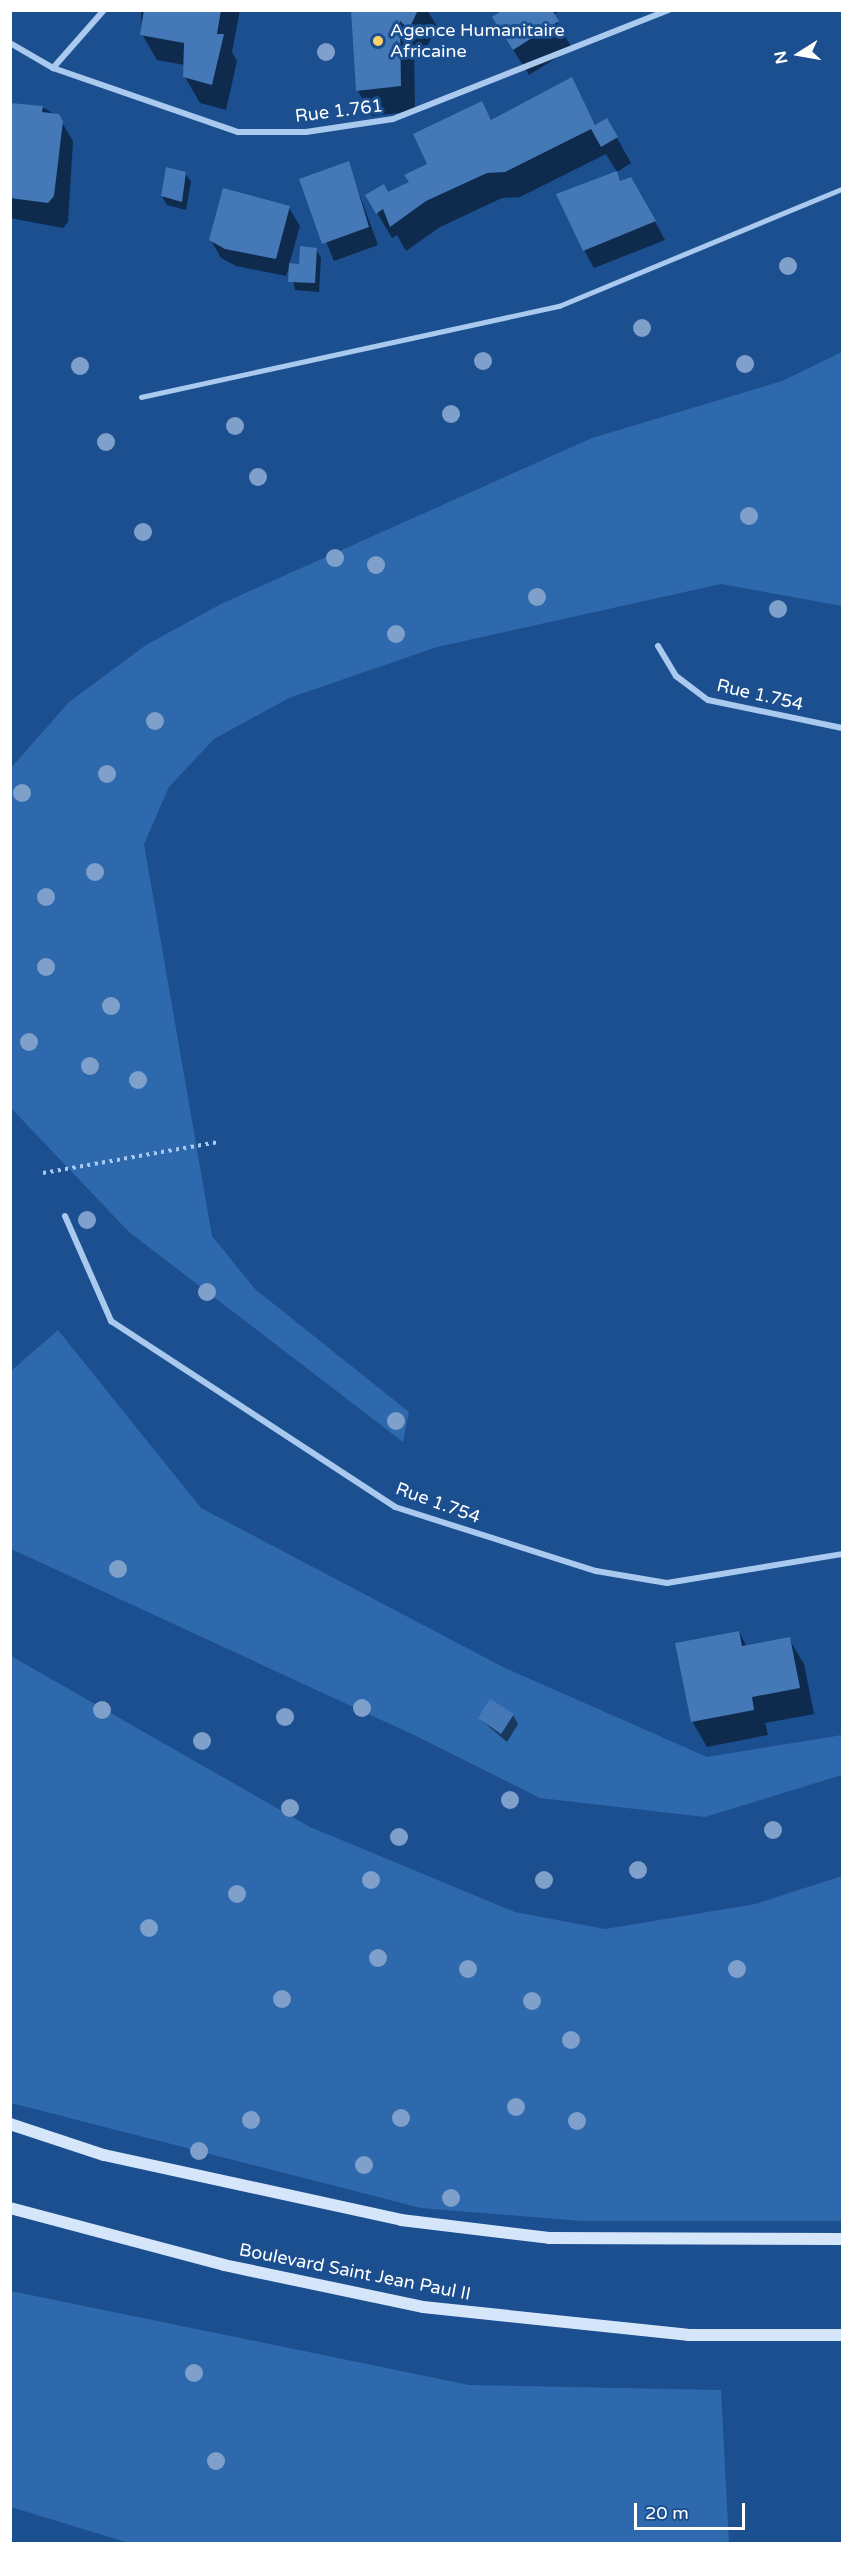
<!DOCTYPE html>
<style>
body{margin:0}
#map{position:relative;width:853px;height:2554px;overflow:hidden;background:#1b4f8f;font-family:"Varela Round",sans-serif}
div>[style]{position:absolute}
.green>*{inset:0;background:#2e69ad}
.shadow>*{inset:0;background:#0007}
.building>*{inset:0;background:#4478b7}
.path>*{height:4px;margin-top:-2px;transform-origin:0;background:repeating-linear-gradient(90deg,#a9c9ee 0 3px,transparent 0 7.5px)}
.service>*{height:4.5px;margin:-2.25px;padding:0 2.25px;transform-origin:2.25px;border-radius:2.25px;background:#a9c9ee}
.minor>*{height:6px;margin:-3px;padding:0 3px;transform-origin:3px;border-radius:3px;background:#a9c9ee}
.secondary>*{height:12px;margin:-6px;padding:0 6px;transform-origin:6px;border-radius:6px;background:#d6e6fa}
.trees>*{width:18px;height:18px;margin:-9px;border-radius:50%;background:#7ea0ca}
.dots>*{width:16px;height:16px;translate:-50% -50%;box-sizing:border-box;border:3px solid #1b4f8f;border-radius:50%}
span{translate:-50% -50%;white-space:nowrap;text-align:center;line-height:1.15;-webkit-text-stroke:6px #1b4f8f;paint-order:stroke}
.poi-label{font-size:18px;color:#fff}
.left{translate:0 -50%;text-align:left}
.street-label{font-size:18px;color:#fff}
.frame{position:absolute;inset:0;border:12px solid #fff;pointer-events:none}
.north{position:absolute;left:769px;top:24px;width:60px;height:60px;-webkit-text-stroke:4px #1b4f8f;paint-order:stroke;rotate:259deg;font-size:16px;font-weight:700;line-height:24px;text-align:center;color:#fff}
.north::after{content:'';display:block;margin:auto;width:21px;height:27px;background:#fff;clip-path:polygon(50% 0,100% 100%,50% 72%,0 100%)}
.scale{position:absolute;left:634px;top:2503px;width:111px;height:27px;box-sizing:border-box;border:3px solid #fff;border-top:0;padding-left:8px;font-size:18px;line-height:21px;white-space:nowrap;color:#fff;-webkit-text-stroke:4px #1b4f8f;paint-order:stroke}
</style>
<div id="map">
<div class="green">
<div style="clip-path:polygon(842px 352px,842px 606px,721px 584px,437px 647px,289px 698px,214px 739px,169px 787px,144px 844px,212px 1236px,255px 1289px,409px 1412px,403px 1442px,129px 1232px,11px 1108px,11px 768px,69px 702px,146px 645px,221px 604px,592px 438px,782px 381px)"></div>
<div style="clip-path:polygon(58px 1330px,201px 1508px,503px 1667px,707px 1757px,842px 1735px,842px 1775px,705px 1817px,540px 1798px,416px 1736px,11px 1549px,11px 1371px)"></div>
<div style="clip-path:polygon(11px 1656px,310px 1827px,515px 1912px,605px 1929px,755px 1904px,842px 1876px,842px 2221px,580px 2221px,421px 2208px,11px 2103px)"></div>
<div style="clip-path:polygon(11px 2291px,469px 2385px,721px 2390px,729px 2543px,132px 2544px,11px 2507px)"></div>
</div>
<div class="shadow">
<div style="clip-path:polygon(141px 10px,240px 10px,232px 52px,237px 61px,226px 110px,200px 103px,185px 77px,185px 65px,157px 60px,142px 34px)"></div>
<div style="clip-path:polygon(352px 10px,427px 10px,437px 26px,424px 53px,414px 44px,415px 111px,372px 116px,358px 91px)"></div>
<div style="clip-path:polygon(506px 10px,562px 10px,553px 15px,572px 48px,529px 75px,509px 43px)"></div>
<div style="clip-path:polygon(571px 79px,596px 126px,607px 120px,631px 163px,617px 172px,606px 154px,520px 197px,502px 198px,440px 227px,406px 251px,397px 235px,392px 238px,367px 196px,388px 194px,411px 183px,481px 103px,492px 121px)"></div>
<div style="clip-path:polygon(10px 105px,42px 107px,58px 116px,73px 141px,68px 222px,63px 228px,10px 218px)"></div>
<div style="clip-path:polygon(348px 163px,378px 245px,334px 261px,301px 180px)"></div>
<div style="clip-path:polygon(185px 173px,191px 182px,186px 210px,167px 205px,162px 196px)"></div>
<div style="clip-path:polygon(616px 173px,621px 182px,631px 178px,665px 240px,594px 268px,584px 250px)"></div>
<div style="clip-path:polygon(289px 208px,300px 226px,289px 265px,300px 265px,316px 249px,321px 258px,319px 292px,295px 290px,290px 265px,286px 276px,236px 266px,221px 258px,211px 240px)"></div>
<div style="clip-path:polygon(739px 1632px,747px 1647px,789px 1639px,804px 1664px,814px 1714px,765px 1723px,768px 1735px,707px 1747px,692px 1721px)"></div>
<div style="clip-path:polygon(513px 1715px,518px 1724px,507px 1742px,479px 1718px)"></div>
</div>
<div class="building">
<div style="clip-path:polygon(144px 10px,221px 10px,217px 34px,224px 34px,212px 85px,183px 77px,184px 43px,140px 35px)"></div>
<div style="clip-path:polygon(351px 10px,418px 10px,409px 29px,400px 21px,401px 86px,356px 91px)"></div>
<div style="clip-path:polygon(503px 10px,552px 10px,559px 21px,513px 50px,492px 17px)"></div>
<div style="clip-path:polygon(572px 77px,595px 125px,607px 118px,618px 137px,601px 147px,591px 129px,505px 172px,487px 173px,426px 201px,390px 227px,383px 209px,376px 214px,365px 195px,384px 184px,388px 192px,409px 182px,404px 175px,427px 164px,413px 134px,482px 101px,491px 120px)"></div>
<div style="clip-path:polygon(10px 103px,43px 106px,42px 112px,59px 114px,63px 121px,54px 196px,48px 203px,10px 198px)"></div>
<div style="clip-path:polygon(349px 161px,369px 227px,322px 244px,299px 179px)"></div>
<div style="clip-path:polygon(166px 167px,186px 172px,182px 202px,161px 196px)"></div>
<div style="clip-path:polygon(617px 171px,620px 181px,631px 177px,656px 221px,583px 251px,556px 194px)"></div>
<div style="clip-path:polygon(223px 188px,290px 206px,276px 259px,225px 249px,209px 240px)"></div>
<div style="clip-path:polygon(300px 246px,317px 248px,315px 283px,288px 282px,289px 263px,299px 264px)"></div>
<div style="clip-path:polygon(739px 1631px,742px 1646px,790px 1637px,800px 1688px,752px 1697px,754px 1710px,691px 1722px,675px 1643px)"></div>
<div style="clip-path:polygon(490px 1699px,514px 1714px,501px 1734px,478px 1718px)"></div>
</div>
<div class="path">
<div style="left:43px;top:1173px;width:178px;rotate:-10deg"></div>
</div>
<div class="service">
<div style="left:141px;top:397px;width:428px;rotate:-12.3deg"></div>
<div style="left:559px;top:306px;width:306px;rotate:-22.5deg"></div>
</div>
<div class="minor">
<div style="left:10px;top:43px;width:50px;rotate:30.2deg"></div>
<div style="left:53px;top:68px;width:196px;rotate:19.1deg"></div>
<div style="left:238px;top:132px;width:68px"></div>
<div style="left:306px;top:132px;width:88px;rotate:-8.5deg"></div>
<div style="left:393px;top:119px;width:297px;rotate:-21.6deg"></div>
<div style="left:53px;top:68px;width:77px;rotate:-48.7deg"></div>
<div style="left:658px;top:646px;width:35px;rotate:59deg"></div>
<div style="left:676px;top:676px;width:40px;rotate:37deg"></div>
<div style="left:708px;top:700px;width:137px;rotate:11.8deg"></div>
<div style="left:65px;top:1216px;width:115px;rotate:66.3deg"></div>
<div style="left:111px;top:1321px;width:339px;rotate:33.2deg"></div>
<div style="left:395px;top:1507px;width:211px;rotate:17.7deg"></div>
<div style="left:596px;top:1571px;width:72px;rotate:9.6deg"></div>
<div style="left:667px;top:1583px;width:177px;rotate:-9.4deg"></div>
</div>
<div class="secondary">
<div style="left:10px;top:2124px;width:99px;rotate:18.3deg"></div>
<div style="left:104px;top:2155px;width:304px;rotate:12.3deg"></div>
<div style="left:401px;top:2220px;width:149px;rotate:6.9deg"></div>
<div style="left:549px;top:2238px;width:293px;rotate:0.2deg"></div>
<div style="left:10px;top:2208px;width:221px;rotate:14.9deg"></div>
<div style="left:224px;top:2265px;width:203px;rotate:11.9deg"></div>
<div style="left:423px;top:2307px;width:266px;rotate:6deg"></div>
<div style="left:688px;top:2335px;width:154px"></div>
</div>
<div class="trees">
<div style="left:326px;top:52px"></div>
<div style="left:788px;top:266px"></div>
<div style="left:642px;top:328px"></div>
<div style="left:483px;top:361px"></div>
<div style="left:745px;top:364px"></div>
<div style="left:80px;top:366px"></div>
<div style="left:451px;top:414px"></div>
<div style="left:235px;top:426px"></div>
<div style="left:106px;top:442px"></div>
<div style="left:258px;top:477px"></div>
<div style="left:749px;top:516px"></div>
<div style="left:143px;top:532px"></div>
<div style="left:335px;top:558px"></div>
<div style="left:376px;top:565px"></div>
<div style="left:537px;top:597px"></div>
<div style="left:778px;top:609px"></div>
<div style="left:396px;top:634px"></div>
<div style="left:155px;top:721px"></div>
<div style="left:107px;top:774px"></div>
<div style="left:22px;top:793px"></div>
<div style="left:95px;top:872px"></div>
<div style="left:46px;top:897px"></div>
<div style="left:46px;top:967px"></div>
<div style="left:111px;top:1006px"></div>
<div style="left:29px;top:1042px"></div>
<div style="left:90px;top:1066px"></div>
<div style="left:138px;top:1080px"></div>
<div style="left:87px;top:1220px"></div>
<div style="left:207px;top:1292px"></div>
<div style="left:396px;top:1421px"></div>
<div style="left:118px;top:1569px"></div>
<div style="left:362px;top:1708px"></div>
<div style="left:102px;top:1710px"></div>
<div style="left:285px;top:1717px"></div>
<div style="left:202px;top:1741px"></div>
<div style="left:510px;top:1800px"></div>
<div style="left:290px;top:1808px"></div>
<div style="left:773px;top:1830px"></div>
<div style="left:399px;top:1837px"></div>
<div style="left:638px;top:1870px"></div>
<div style="left:371px;top:1880px"></div>
<div style="left:544px;top:1880px"></div>
<div style="left:237px;top:1894px"></div>
<div style="left:149px;top:1928px"></div>
<div style="left:378px;top:1958px"></div>
<div style="left:468px;top:1969px"></div>
<div style="left:737px;top:1969px"></div>
<div style="left:282px;top:1999px"></div>
<div style="left:532px;top:2001px"></div>
<div style="left:571px;top:2040px"></div>
<div style="left:516px;top:2107px"></div>
<div style="left:401px;top:2118px"></div>
<div style="left:251px;top:2120px"></div>
<div style="left:577px;top:2121px"></div>
<div style="left:199px;top:2151px"></div>
<div style="left:364px;top:2165px"></div>
<div style="left:451px;top:2198px"></div>
<div style="left:194px;top:2373px"></div>
<div style="left:216px;top:2461px"></div>
</div>
<div class="dots">
<div style="left:378px;top:41px;background:#ffd166"></div>
</div>
<div class="poi-label">
<span class="left" style="left:390px;top:41px">Agence Humanitaire<br>Africaine</span>
</div>
<div class="street-label">
<span style="left:339px;top:111px;rotate:-7deg">Rue 1.761</span>
<span style="left:760px;top:695px;rotate:13deg">Rue 1.754</span>
<span style="left:438px;top:1503px;rotate:20deg">Rue 1.754</span>
<span style="left:355px;top:2272px;rotate:11deg">Boulevard Saint Jean Paul II</span>
</div>
<div class="frame"></div>
<div class="north">N</div>
<div class="scale">20 m</div>
</div>
